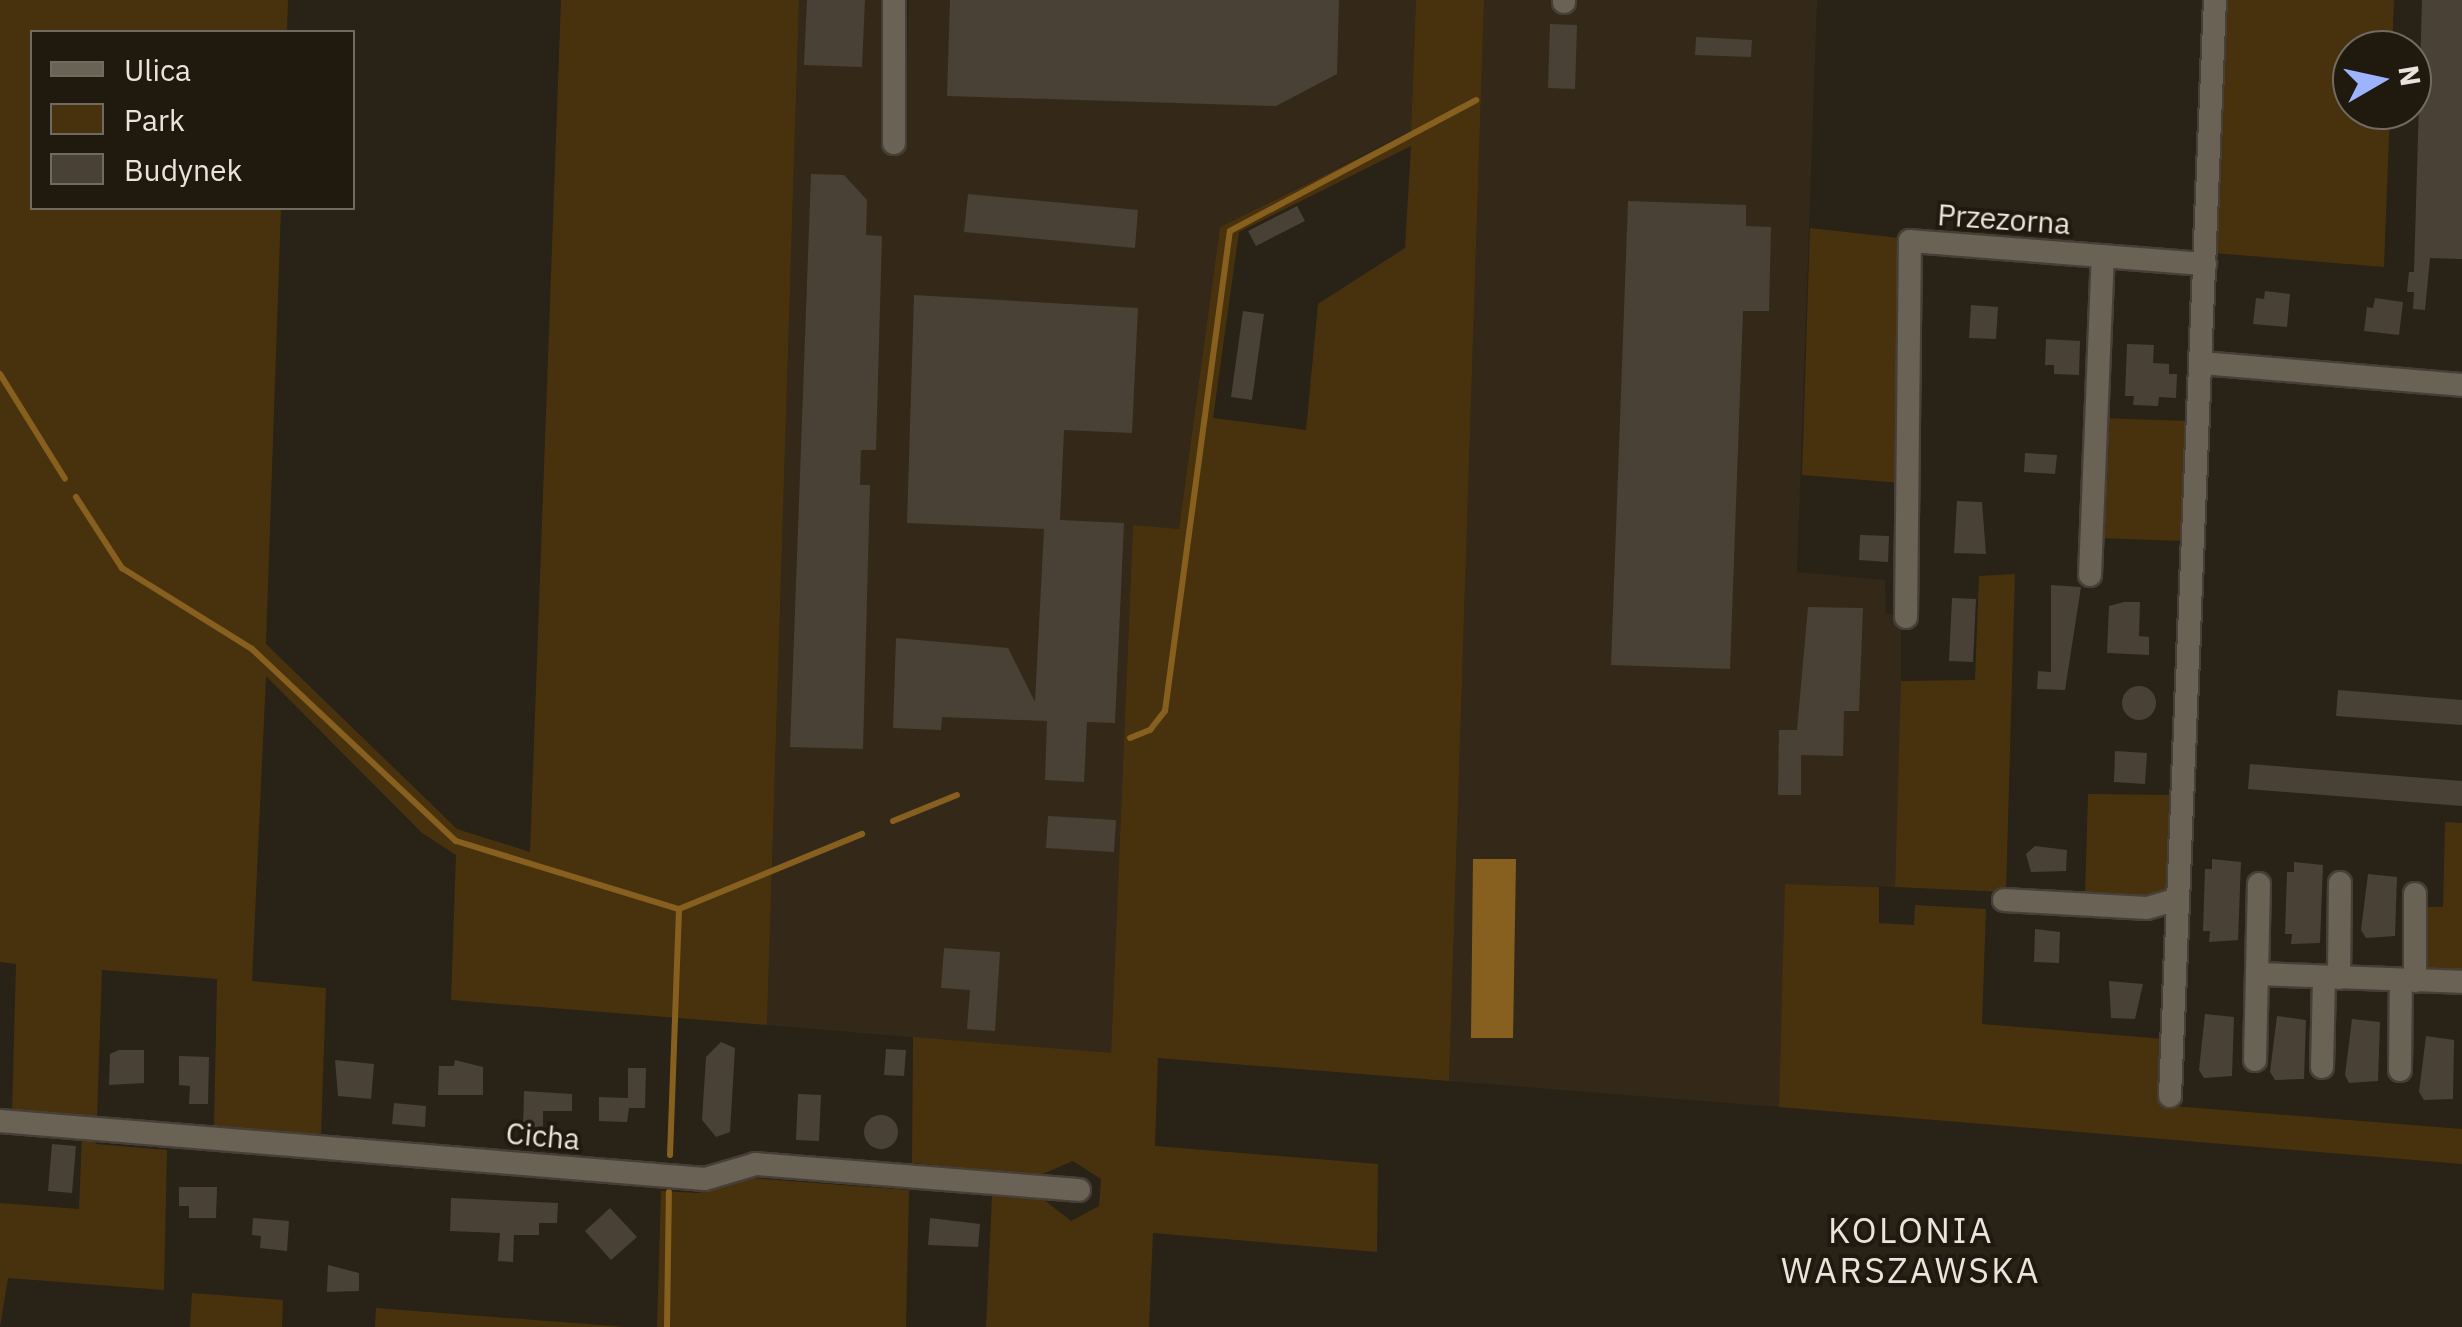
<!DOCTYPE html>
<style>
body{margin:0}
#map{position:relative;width:2462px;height:1327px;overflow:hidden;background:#292217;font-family:"IBM Plex Sans",sans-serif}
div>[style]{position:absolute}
.built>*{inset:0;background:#342918}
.green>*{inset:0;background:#48320e}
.water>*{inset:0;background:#876020}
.stream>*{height:6px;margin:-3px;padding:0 3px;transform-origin:3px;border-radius:3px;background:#876020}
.building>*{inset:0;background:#494136}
.round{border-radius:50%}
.roads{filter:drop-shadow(2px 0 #463f37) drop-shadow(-2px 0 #463f37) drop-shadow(0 2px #463f37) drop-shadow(0 -2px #463f37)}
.minor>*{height:22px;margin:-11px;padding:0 11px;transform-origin:11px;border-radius:11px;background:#6b6256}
span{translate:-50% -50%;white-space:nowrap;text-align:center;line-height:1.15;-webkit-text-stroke:8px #20190e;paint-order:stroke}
.street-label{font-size:30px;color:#e9e4dd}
.quarter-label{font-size:35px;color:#e9e4dd;letter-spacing:2.5px}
.legend{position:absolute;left:30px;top:30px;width:325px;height:180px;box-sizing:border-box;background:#20190e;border:2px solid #706a61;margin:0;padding:12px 18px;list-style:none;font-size:30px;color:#e9e4dd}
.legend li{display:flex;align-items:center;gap:20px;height:50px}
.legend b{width:50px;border:2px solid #706a61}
.north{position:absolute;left:2332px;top:30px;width:100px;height:100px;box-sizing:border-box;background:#20190e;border:2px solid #706a61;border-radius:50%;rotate:81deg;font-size:28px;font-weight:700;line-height:40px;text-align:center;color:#e9e4dd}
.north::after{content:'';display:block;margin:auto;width:35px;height:45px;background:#9bb4fd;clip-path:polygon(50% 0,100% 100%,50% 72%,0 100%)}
</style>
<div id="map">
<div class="built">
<div style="clip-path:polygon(799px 0,887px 0,883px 141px,905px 143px,909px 0,1416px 0,1411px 131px,1220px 227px,1179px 529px,1133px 526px,1111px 1054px,767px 1025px)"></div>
<div style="clip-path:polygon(1484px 0,1817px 0,1797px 572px,1885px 580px,1886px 613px,1901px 617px,1901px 725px,1895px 887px,1786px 884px,1779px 1107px,1449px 1081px)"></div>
</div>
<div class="green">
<div style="clip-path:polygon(0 0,288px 0,287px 32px,32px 32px,32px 208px,281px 208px,266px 644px,457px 829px,530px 852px,561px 0,799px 0,767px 1025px,451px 1000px,456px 855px,422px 833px,266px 676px,252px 981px,326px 988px,321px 1137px,214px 1128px,217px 979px,102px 970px,97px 1119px,12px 1112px,16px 964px,0 962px)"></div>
<div style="clip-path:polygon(evenodd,1416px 0,1484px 0,1449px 1081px,1158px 1058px,1155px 1146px,1378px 1164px,1377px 1252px,1153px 1233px,1149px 1327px,986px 1327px,992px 1196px,1044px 1200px,1071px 1221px,1099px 1206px,1101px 1179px,1073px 1161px,1040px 1175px,912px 1163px,913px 1037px,1111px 1053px,1133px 525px,1179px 529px,1220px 227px,1411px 132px,1416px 0,1411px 146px,1405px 248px,1318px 304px,1306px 430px,1213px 418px,1239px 232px,1411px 146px)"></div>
<div style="clip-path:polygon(2225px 0,2394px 0,2392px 50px,2352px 50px,2352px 110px,2390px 110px,2384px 267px,2214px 253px)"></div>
<div style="clip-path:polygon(1810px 228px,1899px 238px,1901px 483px,1802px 475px)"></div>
<div style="clip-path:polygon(2103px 418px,2188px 421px,2183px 541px,2098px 538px)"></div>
<div style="clip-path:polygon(2015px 574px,2006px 892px,1895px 887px,1901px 681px,1975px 680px,1979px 576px)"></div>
<div style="clip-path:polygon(2088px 794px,2173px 795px,2169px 890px,2160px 899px,2085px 896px)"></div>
<div style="clip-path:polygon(2445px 822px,2462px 823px,2462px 974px,2421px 973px,2423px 907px,2443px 907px)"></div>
<div style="clip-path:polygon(1785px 884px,1879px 887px,1879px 923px,1914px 925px,1915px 905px,1986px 909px,1982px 1024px,2164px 1039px,2161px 1105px,2462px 1129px,2462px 1164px,1779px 1107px)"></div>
<div style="clip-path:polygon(82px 1135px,95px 1136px,96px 1144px,167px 1150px,164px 1290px,8px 1278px,0 1327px,0 1203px,79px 1209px)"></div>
<div style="clip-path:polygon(750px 1178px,909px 1190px,906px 1327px,657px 1327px,661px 1191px,698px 1193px)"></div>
<div style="clip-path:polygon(192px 1293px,283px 1300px,282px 1327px,190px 1327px)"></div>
<div style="clip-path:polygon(376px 1308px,627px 1327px,375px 1327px)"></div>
</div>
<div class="water">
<div style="clip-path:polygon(1473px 859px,1516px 859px,1513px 1038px,1471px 1038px)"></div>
</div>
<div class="stream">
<div style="left:0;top:374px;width:123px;rotate:58.2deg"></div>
<div style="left:76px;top:497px;width:85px;rotate:57.1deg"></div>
<div style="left:122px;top:568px;width:153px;rotate:31.9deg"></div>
<div style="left:252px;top:649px;width:280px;rotate:43.3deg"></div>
<div style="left:456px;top:841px;width:233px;rotate:17deg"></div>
<div style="left:679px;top:909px;width:198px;rotate:-22.3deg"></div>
<div style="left:1130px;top:738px;width:22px;rotate:-22deg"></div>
<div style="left:1150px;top:730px;width:24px;rotate:-52deg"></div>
<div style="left:1165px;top:711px;width:484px;rotate:-82.3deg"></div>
<div style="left:1230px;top:231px;width:279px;rotate:-28deg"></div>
<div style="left:893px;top:821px;width:69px;rotate:-22.1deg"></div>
<div style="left:670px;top:1155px;width:246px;rotate:-87.9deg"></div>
<div style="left:667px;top:1327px;width:135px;rotate:-89.2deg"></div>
</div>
<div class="building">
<div style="clip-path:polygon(807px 0,865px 0,862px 67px,804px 65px)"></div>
<div style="clip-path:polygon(950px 0,1339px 0,1337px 74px,1276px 106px,947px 96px)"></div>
<div style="clip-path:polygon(2422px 0,2462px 0,2462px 259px,2430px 258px,2425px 310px,2413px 309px,2414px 292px,2407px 292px,2409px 272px,2414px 272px)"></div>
<div style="clip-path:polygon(1550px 24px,1577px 25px,1575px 89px,1548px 88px)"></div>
<div style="clip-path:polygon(1696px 37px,1752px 40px,1751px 57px,1695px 55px)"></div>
<div style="clip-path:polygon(811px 174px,844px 175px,867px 200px,866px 235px,882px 236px,876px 450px,861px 450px,860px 485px,870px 485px,863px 749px,790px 747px)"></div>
<div style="clip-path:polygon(968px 194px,1138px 210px,1135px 248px,964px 232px)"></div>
<div style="clip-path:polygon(1628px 201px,1746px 205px,1746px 226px,1771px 227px,1769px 311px,1743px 311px,1730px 669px,1611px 665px)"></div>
<div style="clip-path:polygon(1297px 206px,1305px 221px,1256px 246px,1248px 231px)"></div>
<div style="clip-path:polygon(2265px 291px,2290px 294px,2287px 327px,2253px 324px,2256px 298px,2264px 299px)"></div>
<div style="clip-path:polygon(914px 295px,1138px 308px,1132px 433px,1064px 430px,1060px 520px,1124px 523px,1115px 723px,1087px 722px,1084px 782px,1045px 780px,1047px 721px,942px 717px,941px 730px,893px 728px,896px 638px,1008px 648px,1035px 702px,1044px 529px,907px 523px)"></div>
<div style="clip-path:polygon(2375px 298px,2403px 302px,2399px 335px,2364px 331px,2367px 307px,2373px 308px)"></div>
<div style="clip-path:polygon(1971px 305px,1998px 307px,1996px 339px,1969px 338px)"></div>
<div style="clip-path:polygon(1243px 311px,1264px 314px,1252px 400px,1231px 397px)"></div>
<div style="clip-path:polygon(2046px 339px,2080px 341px,2079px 375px,2054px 374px,2054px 365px,2045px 365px)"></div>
<div style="clip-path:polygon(2127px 344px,2154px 345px,2153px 363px,2169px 364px,2169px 374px,2177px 374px,2176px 398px,2159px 397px,2158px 406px,2133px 405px,2134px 396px,2125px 396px)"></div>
<div style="clip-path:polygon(2025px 453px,2057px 455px,2055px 474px,2024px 472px)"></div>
<div style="clip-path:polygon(1957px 501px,1982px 502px,1986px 554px,1954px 553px)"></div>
<div style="clip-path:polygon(1860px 535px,1889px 536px,1888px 562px,1859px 560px)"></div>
<div style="clip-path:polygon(2051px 585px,2081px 587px,2065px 690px,2037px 689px,2038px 671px,2051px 672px)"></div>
<div style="clip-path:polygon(1952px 598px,1976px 599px,1973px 662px,1949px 661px)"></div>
<div style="clip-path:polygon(2124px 602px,2140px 602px,2139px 636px,2149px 637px,2149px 655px,2107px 653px,2109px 606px)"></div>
<div style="clip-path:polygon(1808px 607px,1863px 608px,1859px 711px,1844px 711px,1843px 756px,1801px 755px,1801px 795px,1778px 795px,1779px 730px,1797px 730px)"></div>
<div class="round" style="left:2122px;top:686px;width:34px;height:34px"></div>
<div style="clip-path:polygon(2338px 690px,2462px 700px,2462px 725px,2336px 716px)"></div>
<div style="clip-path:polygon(2115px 751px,2147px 753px,2145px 784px,2114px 782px)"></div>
<div style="clip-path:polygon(2250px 764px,2462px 781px,2462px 806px,2248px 789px)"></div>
<div style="clip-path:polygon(1048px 816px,1116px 820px,1114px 852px,1046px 848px)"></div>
<div style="clip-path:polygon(2035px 846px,2067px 850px,2066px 871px,2031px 872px,2026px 854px)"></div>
<div style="clip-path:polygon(2212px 859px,2241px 862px,2238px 940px,2209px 942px,2210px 931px,2203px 931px,2205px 869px,2212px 869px)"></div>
<div style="clip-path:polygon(2294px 862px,2323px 865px,2320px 943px,2291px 944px,2292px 934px,2285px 934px,2287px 872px,2294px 872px)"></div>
<div style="clip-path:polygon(2368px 874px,2397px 877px,2395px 936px,2366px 938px,2361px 930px)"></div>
<div style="clip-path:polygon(2035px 929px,2060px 932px,2059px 963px,2034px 962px)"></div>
<div style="clip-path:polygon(944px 948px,1000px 952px,995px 1031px,967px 1029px,970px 990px,941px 988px)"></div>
<div style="clip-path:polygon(2109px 981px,2143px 984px,2135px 1019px,2111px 1018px)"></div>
<div style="clip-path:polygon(2205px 1014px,2234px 1017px,2232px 1076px,2204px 1078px,2199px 1070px)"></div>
<div style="clip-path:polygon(2277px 1016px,2306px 1020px,2304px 1079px,2275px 1080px,2270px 1072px)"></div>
<div style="clip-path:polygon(2352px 1019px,2380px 1022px,2378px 1081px,2349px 1083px,2345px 1075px)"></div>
<div style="clip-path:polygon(2426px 1036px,2454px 1040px,2453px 1099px,2424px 1100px,2419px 1092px)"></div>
<div style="clip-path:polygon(721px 1042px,735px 1048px,730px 1132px,716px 1137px,702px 1120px,706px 1057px)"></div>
<div style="clip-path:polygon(886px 1049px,906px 1050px,904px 1076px,884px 1075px)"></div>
<div style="clip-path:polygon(119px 1050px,144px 1050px,144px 1083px,109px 1085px,110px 1054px)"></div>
<div style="clip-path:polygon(179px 1056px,209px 1057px,208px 1104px,189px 1104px,190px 1086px,179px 1085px)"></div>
<div style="clip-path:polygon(335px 1060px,374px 1064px,371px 1099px,338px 1096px)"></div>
<div style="clip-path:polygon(455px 1060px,483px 1067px,483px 1095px,438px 1095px,439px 1066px,454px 1066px)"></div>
<div style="clip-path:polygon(628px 1068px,646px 1068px,645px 1108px,629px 1108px,627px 1122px,599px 1121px,599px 1097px,628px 1098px)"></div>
<div style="clip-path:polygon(524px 1091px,572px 1094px,572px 1111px,543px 1111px,543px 1127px,523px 1127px)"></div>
<div style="clip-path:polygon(798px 1094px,821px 1095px,819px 1141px,796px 1140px)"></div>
<div style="clip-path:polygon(394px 1103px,426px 1106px,425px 1127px,392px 1124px)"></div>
<div class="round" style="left:864px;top:1115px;width:34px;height:34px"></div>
<div style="clip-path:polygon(52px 1144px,76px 1146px,72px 1193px,48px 1191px)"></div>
<div style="clip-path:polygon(179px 1187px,217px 1187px,216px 1218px,189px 1218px,189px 1206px,179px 1206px)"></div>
<div style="clip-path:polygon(451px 1198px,558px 1203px,557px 1223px,539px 1223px,539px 1235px,514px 1235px,513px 1262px,498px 1261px,500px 1233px,450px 1231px)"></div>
<div style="clip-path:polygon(610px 1208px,637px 1237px,611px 1260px,585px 1231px)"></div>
<div style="clip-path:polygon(253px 1218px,289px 1221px,287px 1251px,260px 1248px,261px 1236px,252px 1235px)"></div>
<div style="clip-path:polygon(930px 1218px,980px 1224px,978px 1247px,928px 1245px)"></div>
<div style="clip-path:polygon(328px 1265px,359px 1273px,359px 1291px,327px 1292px)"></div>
</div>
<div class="roads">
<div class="minor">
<div style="left:1564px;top:2px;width:2px;rotate:-90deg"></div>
<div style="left:894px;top:143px;width:143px;rotate:-90deg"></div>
<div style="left:2201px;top:363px;width:262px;rotate:4.8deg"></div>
<div style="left:2090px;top:575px;width:319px;rotate:-87.7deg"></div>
<div style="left:1906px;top:617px;width:376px;rotate:-89.4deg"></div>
<div style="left:1910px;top:241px;width:296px;rotate:4.5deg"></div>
<div style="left:2004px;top:900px;width:143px;rotate:3.2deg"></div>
<div style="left:2147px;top:908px;width:32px;rotate:-16deg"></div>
<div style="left:2257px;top:974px;width:205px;rotate:2.2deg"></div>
<div style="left:2339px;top:978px;width:95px;rotate:-89.4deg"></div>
<div style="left:2415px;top:981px;width:87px;rotate:-90deg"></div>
<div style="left:2255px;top:1060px;width:176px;rotate:-88.7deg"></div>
<div style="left:2322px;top:1067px;width:90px;rotate:-88.7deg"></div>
<div style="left:2400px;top:1070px;width:90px;rotate:-89.4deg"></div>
<div style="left:2170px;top:1096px;width:1097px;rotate:-87.65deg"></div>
<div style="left:0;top:1121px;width:707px;rotate:4.7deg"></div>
<div style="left:705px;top:1179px;width:53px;rotate:-16.4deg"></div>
<div style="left:756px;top:1164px;width:324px;rotate:4.6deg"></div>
</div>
</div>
<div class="street-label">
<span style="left:2004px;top:219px;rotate:4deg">Przezorna</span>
<span style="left:543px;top:1136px;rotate:5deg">Cicha</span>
</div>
<div class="quarter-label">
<span style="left:1911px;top:1250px">KOLONIA<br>WARSZAWSKA</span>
</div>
<ul class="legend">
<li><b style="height:12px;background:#6b6256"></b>Ulica</li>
<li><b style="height:28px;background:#48320e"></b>Park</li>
<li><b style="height:28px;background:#494136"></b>Budynek</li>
</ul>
<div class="north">N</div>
</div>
